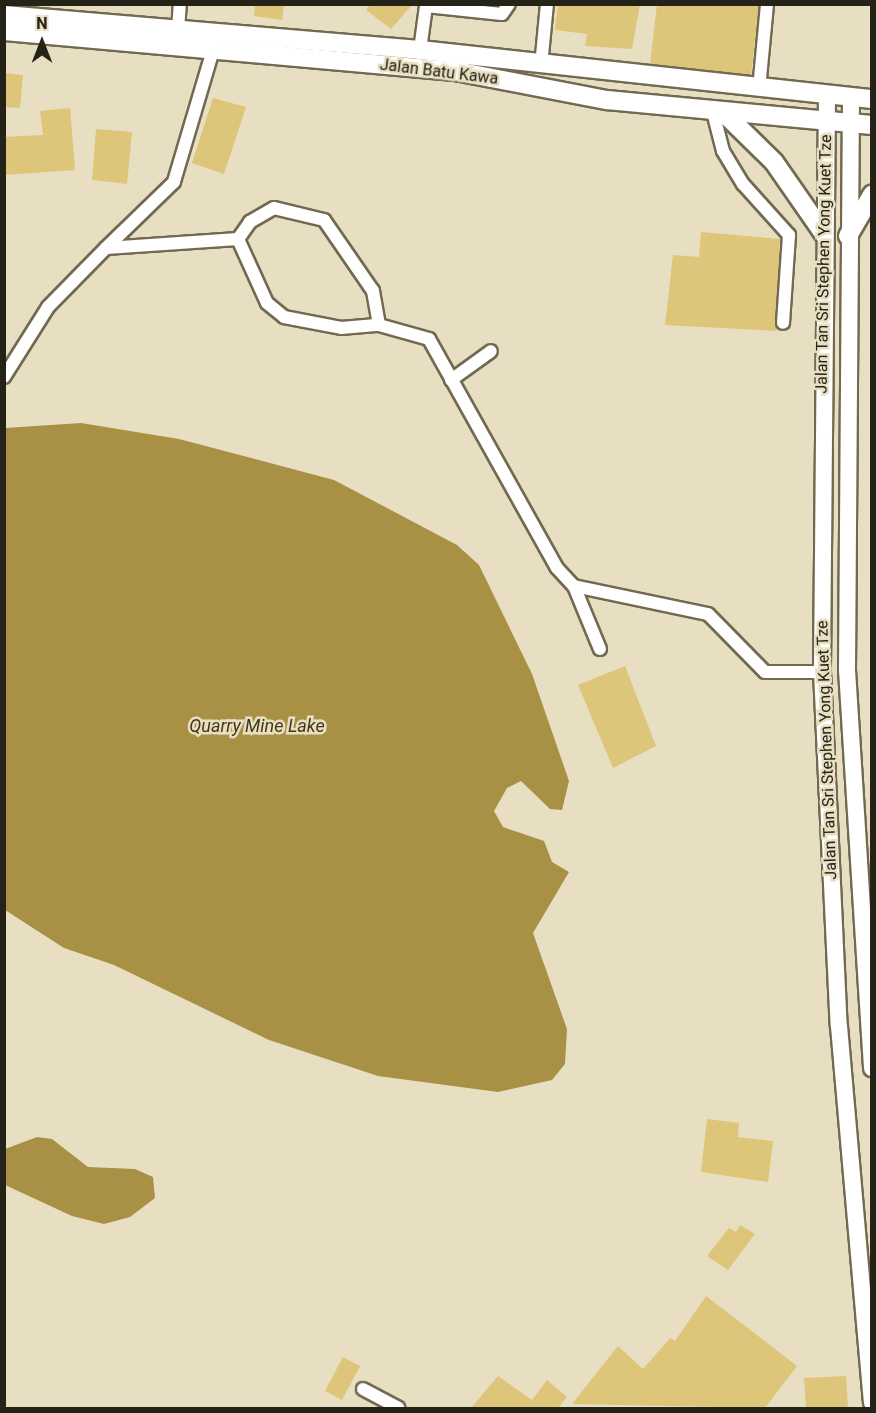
<!DOCTYPE html>
<style>
body{margin:0}
#map{position:relative;width:876px;height:1413px;overflow:hidden;background:#e8dfc2;font-family:Roboto,sans-serif}
div>[style]{position:absolute}
.water>*{inset:0;background:#a89045}
.building>*{inset:0;background:#ddc579}
.roads{filter:drop-shadow(2px 0 #726a50) drop-shadow(-2px 0 #726a50) drop-shadow(0 2px #726a50) drop-shadow(0 -2px #726a50)}
.minor>*{height:12px;margin:-6px;padding:0 6px;transform-origin:6px;border-radius:6px;background:#fff}
.major>*{height:16px;margin:-8px;padding:0 8px;transform-origin:8px;border-radius:8px;background:#fff}
.highway>*{height:18px;margin:-9px;padding:0 9px;transform-origin:9px;border-radius:9px;background:#fff}
span{translate:-50% -50%;white-space:nowrap;text-align:center;line-height:1.15;-webkit-text-stroke:5px #e8dfc2;paint-order:stroke}
.street-label{font-size:16px;color:#252217}
.water-label{font-size:18px;color:#433817;font-style:italic}
.frame{position:absolute;inset:0;border:6px solid #252217;pointer-events:none}
.north{position:absolute;left:12px;top:12px;width:60px;height:60px;-webkit-text-stroke:4px #e8dfc2;paint-order:stroke;rotate:0deg;font-size:16px;font-weight:700;line-height:24px;text-align:center;color:#252217}
.north::after{content:'';display:block;margin:auto;width:21px;height:27px;background:#252217;clip-path:polygon(50% 0,100% 100%,50% 72%,0 100%)}
</style>
<div id="map">
<div class="water">
<div style="clip-path:polygon(81px 423px,179px 439px,334px 480px,457px 545px,479px 565px,532px 674px,569px 781px,562px 810px,550px 809px,521px 781px,507px 788px,494px 811px,503px 827px,544px 841px,552px 862px,569px 872px,533px 933px,567px 1029px,565px 1064px,552px 1080px,498px 1092px,378px 1076px,269px 1040px,114px 965px,64px 948px,5px 910px,5px 428px)"></div>
<div style="clip-path:polygon(37px 1137px,52px 1139px,88px 1167px,135px 1169px,153px 1177px,155px 1198px,130px 1217px,104px 1224px,72px 1216px,5px 1185px,5px 1149px)"></div>
</div>
<div class="building">
<div style="clip-path:polygon(255px 4px,284px 4px,282px 20px,254px 16px)"></div>
<div style="clip-path:polygon(371px 4px,413px 4px,391px 29px,366px 10px)"></div>
<div style="clip-path:polygon(558px 4px,640px 4px,632px 49px,585px 46px,587px 34px,555px 30px)"></div>
<div style="clip-path:polygon(657px 4px,759px 4px,751px 75px,650px 64px)"></div>
<div style="clip-path:polygon(4px 73px,23px 75px,20px 108px,4px 107px)"></div>
<div style="clip-path:polygon(213px 98px,246px 107px,224px 174px,192px 163px)"></div>
<div style="clip-path:polygon(70px 108px,75px 170px,4px 175px,4px 137px,43px 135px,40px 111px)"></div>
<div style="clip-path:polygon(96px 129px,132px 132px,127px 184px,92px 180px)"></div>
<div style="clip-path:polygon(701px 232px,780px 239px,776px 331px,665px 325px,673px 255px,699px 257px)"></div>
<div style="clip-path:polygon(625px 666px,656px 746px,613px 768px,578px 685px)"></div>
<div style="clip-path:polygon(707px 1119px,739px 1123px,738px 1137px,773px 1141px,768px 1182px,701px 1172px)"></div>
<div style="clip-path:polygon(740px 1225px,755px 1234px,728px 1270px,707px 1256px,729px 1228px,736px 1232px)"></div>
<div style="clip-path:polygon(706px 1296px,797px 1366px,765px 1408px,572px 1404px,618px 1346px,643px 1369px,670px 1338px,675px 1341px)"></div>
<div style="clip-path:polygon(343px 1357px,360px 1366px,342px 1400px,325px 1391px)"></div>
<div style="clip-path:polygon(498px 1376px,532px 1400px,547px 1380px,567px 1397px,558px 1408px,471px 1408px)"></div>
<div style="clip-path:polygon(846px 1376px,848px 1408px,806px 1408px,804px 1378px)"></div>
</div>
<div class="roads">
<div class="minor">
<div style="left:178px;top:30px;width:26px;rotate:-86deg"></div>
<div style="left:213px;top:50px;width:138px;rotate:106.5deg"></div>
<div style="left:174px;top:182px;width:95px;rotate:135.9deg"></div>
<div style="left:106px;top:248px;width:132px;rotate:-3.9deg"></div>
<div style="left:420px;top:50px;width:44px;rotate:-82.2deg"></div>
<div style="left:426px;top:6px;width:76px;rotate:6deg"></div>
<div style="left:502px;top:14px;width:12px;rotate:-55deg"></div>
<div style="left:541px;top:66px;width:62px;rotate:-84.5deg"></div>
<div style="left:759px;top:89px;width:85px;rotate:-84.6deg"></div>
<div style="left:713px;top:112px;width:40px;rotate:75.6deg"></div>
<div style="left:723px;top:151px;width:39px;rotate:59deg"></div>
<div style="left:743px;top:184px;width:69px;rotate:48deg"></div>
<div style="left:789px;top:235px;width:88px;rotate:93.9deg"></div>
<div style="left:379px;top:325px;width:35px;rotate:-100deg"></div>
<div style="left:373px;top:291px;width:86px;rotate:-124.6deg"></div>
<div style="left:324px;top:220px;width:51px;rotate:-166.5deg"></div>
<div style="left:274px;top:208px;width:28px;rotate:150deg"></div>
<div style="left:250px;top:222px;width:21px;rotate:125deg"></div>
<div style="left:238px;top:239px;width:70px;rotate:65.6deg"></div>
<div style="left:267px;top:303px;width:22px;rotate:39deg"></div>
<div style="left:284px;top:317px;width:58px;rotate:10.9deg"></div>
<div style="left:341px;top:328px;width:38px;rotate:-5deg"></div>
<div style="left:379px;top:325px;width:52px;rotate:15.6deg"></div>
<div style="left:429px;top:339px;width:262px;rotate:60.8deg"></div>
<div style="left:557px;top:568px;width:25px;rotate:47deg"></div>
<div style="left:574px;top:586px;width:137px;rotate:11.8deg"></div>
<div style="left:708px;top:614px;width:81px;rotate:45.5deg"></div>
<div style="left:765px;top:672px;width:57px"></div>
<div style="left:4px;top:377px;width:83px;rotate:-57.8deg"></div>
<div style="left:48px;top:307px;width:83px;rotate:-45.5deg"></div>
<div style="left:451px;top:380px;width:49px;rotate:-35.9deg"></div>
<div style="left:574px;top:586px;width:68px;rotate:67.6deg"></div>
<div style="left:363px;top:1389px;width:40px;rotate:28deg"></div>
</div>
<div class="major">
<div style="left:827px;top:95px;width:577px;rotate:90.5deg"></div>
<div style="left:822px;top:672px;width:354px;rotate:87.3deg"></div>
<div style="left:839px;top:1026px;width:378px;rotate:85deg"></div>
<div style="left:851px;top:97px;width:573px;rotate:90.4deg"></div>
<div style="left:847px;top:670px;width:399px;rotate:86.4deg"></div>
</div>
<div class="highway">
<div style="left:4px;top:15px;width:417px;rotate:4.8deg"></div>
<div style="left:420px;top:50px;width:455px;rotate:6.2deg"></div>
<div style="left:4px;top:31px;width:454px;rotate:5.1deg"></div>
<div style="left:456px;top:71px;width:154px;rotate:10.9deg"></div>
<div style="left:607px;top:100px;width:266px;rotate:5.4deg"></div>
<div style="left:724px;top:113px;width:70px;rotate:44.4deg"></div>
<div style="left:774px;top:162px;width:88px;rotate:55.2deg"></div>
<div style="left:848px;top:236px;width:48px;rotate:-59.7deg"></div>
</div>
</div>
<div class="street-label">
<span style="left:439px;top:72px;rotate:7deg">Jalan Batu Kawa</span>
<span style="left:824px;top:264px;rotate:-89deg">Jalan Tan Sri Stephen Yong Kuet Tze</span>
<span style="left:827px;top:750px;rotate:-92deg">Jalan Tan Sri Stephen Yong Kuet Tze</span>
</div>
<div class="water-label">
<span style="left:257px;top:726px">Quarry Mine Lake</span>
</div>
<div class="frame"></div>
<div class="north">N</div>
</div>
